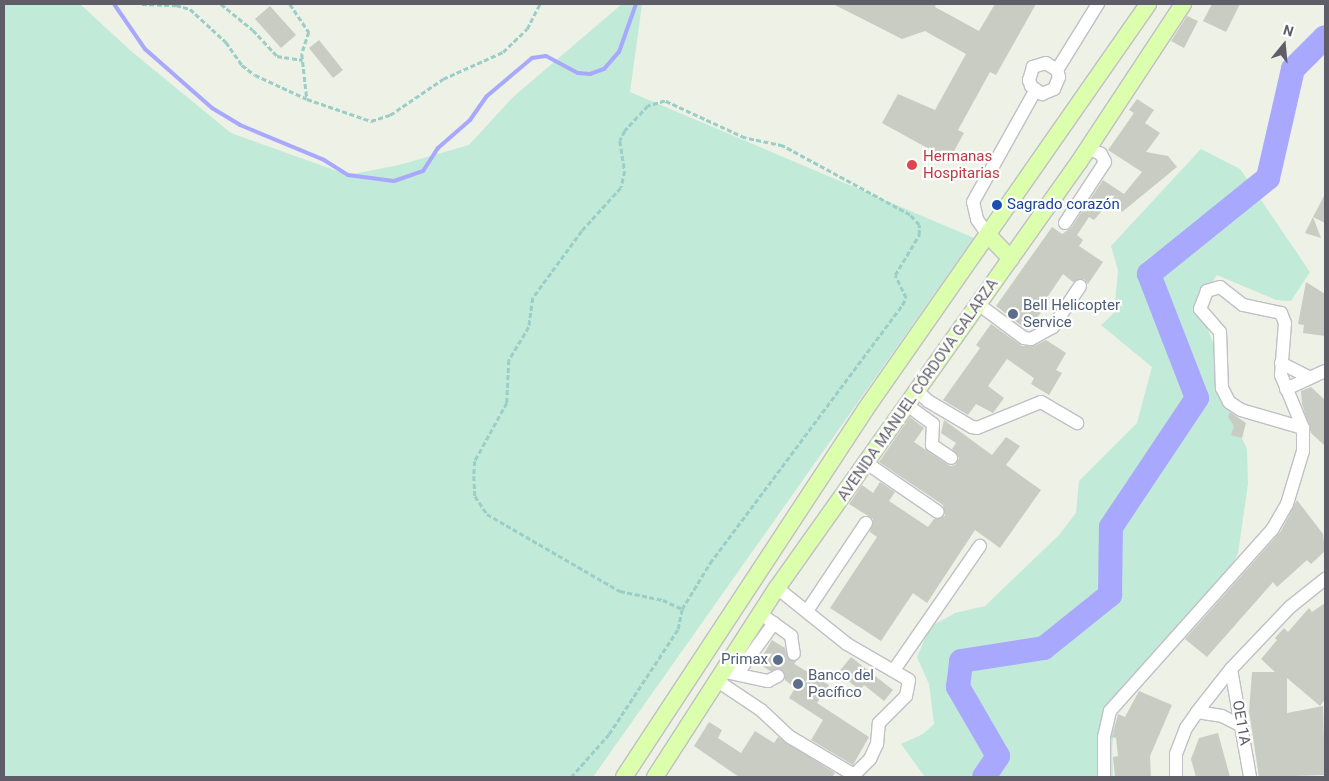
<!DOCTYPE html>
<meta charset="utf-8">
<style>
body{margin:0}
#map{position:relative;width:1329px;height:781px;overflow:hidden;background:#edf1e6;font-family:Roboto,sans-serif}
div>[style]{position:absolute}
.green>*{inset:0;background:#c1ead9}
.stream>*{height:4px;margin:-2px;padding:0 2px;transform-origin:2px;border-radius:2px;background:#a9a8ff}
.river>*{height:24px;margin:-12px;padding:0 12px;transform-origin:12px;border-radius:12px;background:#a9a8ff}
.building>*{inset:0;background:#c9ccc2}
.minor-tunnel>*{height:12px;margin-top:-6px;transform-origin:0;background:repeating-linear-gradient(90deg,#caccc6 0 12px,transparent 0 18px)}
.path>*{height:2.5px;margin-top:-1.25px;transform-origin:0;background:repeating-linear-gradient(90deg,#9acec7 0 5px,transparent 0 7.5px)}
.roads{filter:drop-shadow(1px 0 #c1bfc7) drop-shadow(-1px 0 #c1bfc7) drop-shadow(0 1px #c1bfc7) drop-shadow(0 -1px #c1bfc7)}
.minor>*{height:12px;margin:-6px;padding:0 6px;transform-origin:6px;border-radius:6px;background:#fff}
.major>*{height:16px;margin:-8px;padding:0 8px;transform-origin:8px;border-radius:8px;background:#dcffad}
.dots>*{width:14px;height:14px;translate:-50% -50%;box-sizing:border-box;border:2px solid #fff;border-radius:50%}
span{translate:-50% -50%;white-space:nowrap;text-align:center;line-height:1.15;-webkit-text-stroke:4.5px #fff;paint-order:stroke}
.health-label{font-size:15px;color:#be3a42}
.left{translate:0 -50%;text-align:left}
.transit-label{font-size:15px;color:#164399}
.service-label{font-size:15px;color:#4e5e75}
.right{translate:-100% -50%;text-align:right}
.street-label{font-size:15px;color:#5f5d67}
.frame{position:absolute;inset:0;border:5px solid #5f5d67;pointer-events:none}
.north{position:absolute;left:1259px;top:20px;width:50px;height:50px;-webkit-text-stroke:4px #fff;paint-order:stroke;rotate:17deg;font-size:14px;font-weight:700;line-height:20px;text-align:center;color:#5f5d67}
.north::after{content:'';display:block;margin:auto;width:18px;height:22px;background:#5f5d67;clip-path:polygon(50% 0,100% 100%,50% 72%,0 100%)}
</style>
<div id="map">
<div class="green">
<div style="clip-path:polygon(4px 4px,80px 4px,131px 51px,231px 133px,348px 175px,399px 165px,469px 145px,513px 97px,622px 4px,642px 4px,630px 92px,974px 238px,593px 777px,4px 777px)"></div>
<div style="clip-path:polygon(1201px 149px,1240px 169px,1310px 272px,1291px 301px,1276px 300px,1217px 275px,1206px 291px,1203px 318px,1212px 340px,1231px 415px,1247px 449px,1248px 484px,1238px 553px,1231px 569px,1169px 635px,1118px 698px,1112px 747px,1113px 777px,925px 777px,901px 744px,923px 734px,934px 724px,929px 684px,917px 657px,930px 627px,955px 613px,985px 606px,1059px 535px,1076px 513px,1079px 481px,1137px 423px,1152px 367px,1101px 325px,1114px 313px,1118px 270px,1111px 246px)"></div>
</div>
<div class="stream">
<div style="left:114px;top:4px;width:55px;rotate:55.4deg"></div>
<div style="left:145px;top:49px;width:89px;rotate:41.4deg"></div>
<div style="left:212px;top:108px;width:33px;rotate:31deg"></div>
<div style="left:240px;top:125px;width:91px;rotate:22.6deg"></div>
<div style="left:324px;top:160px;width:28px;rotate:32deg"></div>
<div style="left:348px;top:175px;width:46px;rotate:7.4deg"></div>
<div style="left:394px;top:181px;width:31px;rotate:-19deg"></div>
<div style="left:423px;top:171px;width:27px;rotate:-57deg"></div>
<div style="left:438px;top:148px;width:43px;rotate:-41.2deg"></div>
<div style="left:470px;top:120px;width:29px;rotate:-55deg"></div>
<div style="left:487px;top:96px;width:59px;rotate:-40.2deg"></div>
<div style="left:532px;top:58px;width:14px;rotate:-8deg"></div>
<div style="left:546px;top:56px;width:36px;rotate:28deg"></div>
<div style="left:578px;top:73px;width:12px;rotate:5deg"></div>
<div style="left:590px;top:74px;width:15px;rotate:-20deg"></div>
<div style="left:604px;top:69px;width:23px;rotate:-49deg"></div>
<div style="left:619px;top:52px;width:51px;rotate:-70.5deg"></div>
</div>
<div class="river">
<div style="left:984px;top:777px;width:25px;rotate:-56deg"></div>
<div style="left:998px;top:756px;width:80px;rotate:-120.1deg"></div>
<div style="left:958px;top:687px;width:26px;rotate:-83deg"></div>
<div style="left:961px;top:661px;width:84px;rotate:-8.9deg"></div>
<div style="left:1044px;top:648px;width:85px;rotate:-38.8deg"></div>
<div style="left:1110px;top:595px;width:68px;rotate:-89.2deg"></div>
<div style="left:1111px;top:527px;width:155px;rotate:-56.3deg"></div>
<div style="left:1197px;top:398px;width:133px;rotate:-111.2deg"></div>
<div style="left:1149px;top:274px;width:153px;rotate:-38.9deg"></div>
<div style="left:1268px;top:178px;width:112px;rotate:-77.1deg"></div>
<div style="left:1293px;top:69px;width:45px;rotate:-45deg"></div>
</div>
<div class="building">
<div style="clip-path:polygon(833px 4px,936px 4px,935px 7px,979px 31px,995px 4px,1036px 4px,996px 75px,990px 72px,958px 130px,964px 133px,949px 160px,882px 123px,898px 94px,935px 110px,966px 54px,925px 31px,902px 39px)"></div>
<div style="clip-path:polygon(1212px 4px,1240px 4px,1226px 32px,1203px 21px)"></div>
<div style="clip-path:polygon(270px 6px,296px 35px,281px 48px,255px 19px)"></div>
<div style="clip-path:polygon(1187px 16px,1198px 21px,1184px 48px,1171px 41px)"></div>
<div style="clip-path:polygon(319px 40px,343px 70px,333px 78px,309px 48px)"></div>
<div style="clip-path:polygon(1137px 99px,1154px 110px,1145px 123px,1160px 133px,1146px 152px,1168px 156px,1177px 167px,1122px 212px,1111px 200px,1094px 220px,1089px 217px,1077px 235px,1083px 240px,1079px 246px,1103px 262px,1088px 284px,1084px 279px,1073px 282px,1063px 274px,1040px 308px,1043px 310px,1027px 330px,996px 306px,1052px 227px,1062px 234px,1071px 228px,1103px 180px,1124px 194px,1142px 172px,1108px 150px,1134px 113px,1129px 110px)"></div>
<div style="clip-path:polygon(1325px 194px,1325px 223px,1313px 217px)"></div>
<div style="clip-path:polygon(1313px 217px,1321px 238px,1305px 233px)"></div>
<div style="clip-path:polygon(1306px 282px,1325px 294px,1325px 336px,1303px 333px,1304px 325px,1298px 324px)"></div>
<div style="clip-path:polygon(991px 324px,1022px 346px,1034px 346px,1046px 340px,1066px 353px,1056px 370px,1062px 373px,1049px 395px,1031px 384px,1034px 378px,1007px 359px,988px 386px,1004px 398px,993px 413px,976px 404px,968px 415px,943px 400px,980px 348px,976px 345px)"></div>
<div style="clip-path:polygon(1311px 387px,1325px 400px,1325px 446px,1311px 433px,1302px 404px,1301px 391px)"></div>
<div style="clip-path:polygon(1230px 412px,1246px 423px,1242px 438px,1231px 435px,1234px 426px,1228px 417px)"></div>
<div style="clip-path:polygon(910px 417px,924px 428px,914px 442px,950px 466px,955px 465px,959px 458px,952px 449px,956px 443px,941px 433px,944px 420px,992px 455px,1006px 437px,1020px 446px,1006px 465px,1041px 490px,1000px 548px,975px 530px,927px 603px,913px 593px,881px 641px,830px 608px,877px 537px,870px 532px,873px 519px,849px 504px,862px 485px,873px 493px,880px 482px,895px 492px,889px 501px,928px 527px,934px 519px,945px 516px,943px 505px,879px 462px)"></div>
<div style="clip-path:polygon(1297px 500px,1323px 534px,1325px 551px,1311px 564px,1307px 560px,1277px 587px,1273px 582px,1207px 657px,1185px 639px,1281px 531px)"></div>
<div style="clip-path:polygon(1325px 603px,1325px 699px,1320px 706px,1287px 678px,1287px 713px,1323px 706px,1325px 775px,1259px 777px,1249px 711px,1252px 672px,1275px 672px,1261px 659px,1277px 640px,1275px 638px,1284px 628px,1288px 632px,1309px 608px,1312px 612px)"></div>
<div style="clip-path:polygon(772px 640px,785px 648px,788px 660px,829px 685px,817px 703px,869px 737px,853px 765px,811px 740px,823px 720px,789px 698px,795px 688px,785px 680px,783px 670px,770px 671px,758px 663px)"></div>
<div style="clip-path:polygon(851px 657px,893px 690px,884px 701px,864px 685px,860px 690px,838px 673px)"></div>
<div style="clip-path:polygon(1139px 691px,1172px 705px,1150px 756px,1151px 777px,1115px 777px,1113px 757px,1118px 756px,1116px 738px,1112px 737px,1118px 714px,1125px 717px)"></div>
<div style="clip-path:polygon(709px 722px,722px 730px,718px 738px,741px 753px,755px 731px,774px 743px,778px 737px,835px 773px,832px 777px,739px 777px,694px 746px)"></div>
<div style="clip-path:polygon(1218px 733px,1230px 777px,1196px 777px,1191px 759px,1199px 738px)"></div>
</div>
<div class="minor-tunnel">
<div style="left:778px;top:676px;width:27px;rotate:-54deg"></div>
</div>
<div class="path">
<div style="left:142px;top:4px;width:34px;rotate:2deg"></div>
<div style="left:176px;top:5px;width:15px;rotate:16deg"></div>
<div style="left:190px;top:9px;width:49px;rotate:42.5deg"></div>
<div style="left:226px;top:42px;width:28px;rotate:55deg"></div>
<div style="left:242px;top:65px;width:16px;rotate:38deg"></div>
<div style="left:255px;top:75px;width:57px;rotate:24.8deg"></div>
<div style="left:307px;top:99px;width:68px;rotate:19deg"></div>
<div style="left:371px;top:121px;width:20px;rotate:-18deg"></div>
<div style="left:390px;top:115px;width:64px;rotate:-34.2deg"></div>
<div style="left:443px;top:79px;width:66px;rotate:-24.2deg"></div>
<div style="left:503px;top:52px;width:33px;rotate:-44deg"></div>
<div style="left:527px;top:29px;width:28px;rotate:-63deg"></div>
<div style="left:221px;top:4px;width:41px;rotate:39.1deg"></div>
<div style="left:253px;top:30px;width:35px;rotate:47deg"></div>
<div style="left:277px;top:56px;width:26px;rotate:9deg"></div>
<div style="left:290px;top:4px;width:34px;rotate:56deg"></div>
<div style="left:309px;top:32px;width:23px;rotate:108deg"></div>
<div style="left:302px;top:54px;width:45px;rotate:83.7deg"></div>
<div style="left:571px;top:777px;width:57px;rotate:-48.5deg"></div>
<div style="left:609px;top:734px;width:126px;rotate:-56.7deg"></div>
<div style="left:678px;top:629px;width:20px;rotate:-79deg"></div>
<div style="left:682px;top:609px;width:54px;rotate:-58.7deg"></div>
<div style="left:710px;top:563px;width:322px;rotate:-53.3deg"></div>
<div style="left:902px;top:305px;width:8px;rotate:-60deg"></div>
<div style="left:906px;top:298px;width:25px;rotate:-116deg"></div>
<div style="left:895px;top:275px;width:47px;rotate:-59deg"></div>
<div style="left:919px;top:235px;width:10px;rotate:-90deg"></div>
<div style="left:919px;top:225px;width:13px;rotate:-132deg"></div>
<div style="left:910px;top:215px;width:145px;rotate:-151.5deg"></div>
<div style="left:783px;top:146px;width:39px;rotate:-168deg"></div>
<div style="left:745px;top:138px;width:88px;rotate:-155.2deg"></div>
<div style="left:665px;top:101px;width:18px;rotate:164deg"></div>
<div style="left:648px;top:106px;width:34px;rotate:133deg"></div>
<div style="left:625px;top:131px;width:11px;rotate:117deg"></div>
<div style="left:620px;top:141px;width:30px;rotate:81deg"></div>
<div style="left:625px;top:171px;width:17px;rotate:103deg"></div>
<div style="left:621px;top:188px;width:58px;rotate:132.2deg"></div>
<div style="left:582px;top:231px;width:83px;rotate:126.2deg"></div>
<div style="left:533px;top:298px;width:29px;rotate:98deg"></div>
<div style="left:529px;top:327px;width:39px;rotate:121deg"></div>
<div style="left:509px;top:360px;width:43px;rotate:92.7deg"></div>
<div style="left:507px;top:403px;width:66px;rotate:118.9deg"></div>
<div style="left:475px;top:461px;width:15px;rotate:94deg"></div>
<div style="left:474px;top:476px;width:20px;rotate:87deg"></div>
<div style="left:475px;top:496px;width:22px;rotate:56deg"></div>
<div style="left:487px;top:514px;width:154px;rotate:30.1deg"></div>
<div style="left:620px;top:591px;width:44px;rotate:11.8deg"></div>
<div style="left:663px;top:600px;width:21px;rotate:25deg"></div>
</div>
<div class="roads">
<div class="minor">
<div style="left:1057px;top:70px;width:13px;rotate:-148deg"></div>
<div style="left:1046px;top:63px;width:14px;rotate:163deg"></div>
<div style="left:1033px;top:67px;width:14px;rotate:107deg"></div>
<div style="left:1029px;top:80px;width:6px;rotate:72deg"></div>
<div style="left:1031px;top:86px;width:14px;rotate:36deg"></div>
<div style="left:1042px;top:94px;width:13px;rotate:-23deg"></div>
<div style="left:1054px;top:89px;width:13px;rotate:-67deg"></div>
<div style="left:1059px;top:77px;width:7px;rotate:-106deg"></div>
<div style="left:1057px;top:70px;width:78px;rotate:-58.2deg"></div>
<div style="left:1065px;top:223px;width:73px;rotate:-56.7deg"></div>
<div style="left:1105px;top:162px;width:9px;rotate:-117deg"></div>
<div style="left:1101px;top:154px;width:14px;rotate:-155deg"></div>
<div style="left:988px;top:235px;width:19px;rotate:-125deg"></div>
<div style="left:977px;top:219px;width:17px;rotate:-103deg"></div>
<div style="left:973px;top:202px;width:127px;rotate:-60.8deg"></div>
<div style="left:978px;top:304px;width:57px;rotate:36.5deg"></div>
<div style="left:1024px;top:338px;width:7px;rotate:8deg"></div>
<div style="left:1031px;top:339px;width:25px;rotate:-29deg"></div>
<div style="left:1053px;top:327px;width:49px;rotate:-56.6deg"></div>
<div style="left:1281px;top:363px;width:30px;rotate:27deg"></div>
<div style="left:1286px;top:389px;width:43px;rotate:-24.8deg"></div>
<div style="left:917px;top:391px;width:15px;rotate:42deg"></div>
<div style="left:928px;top:401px;width:51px;rotate:30.6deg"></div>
<div style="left:972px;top:427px;width:5px;rotate:11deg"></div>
<div style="left:977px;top:428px;width:69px;rotate:-22.1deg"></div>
<div style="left:1041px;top:402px;width:42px;rotate:30.3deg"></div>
<div style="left:907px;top:405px;width:32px;rotate:36deg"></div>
<div style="left:933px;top:424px;width:21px;rotate:93deg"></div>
<div style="left:932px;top:445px;width:23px;rotate:34deg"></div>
<div style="left:865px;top:462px;width:88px;rotate:34.4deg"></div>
<div style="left:807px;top:611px;width:106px;rotate:-56.2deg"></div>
<div style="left:768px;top:619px;width:29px;rotate:36deg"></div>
<div style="left:791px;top:636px;width:18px;rotate:81deg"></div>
<div style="left:1231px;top:669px;width:110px;rotate:80deg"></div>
<div style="left:894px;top:670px;width:151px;rotate:-55.3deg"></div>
<div style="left:730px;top:673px;width:39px;rotate:12deg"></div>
<div style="left:768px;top:681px;width:11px;rotate:-27deg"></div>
<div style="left:737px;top:674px;width:63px;rotate:-54deg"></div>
<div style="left:716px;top:680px;width:54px;rotate:33.7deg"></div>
<div style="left:761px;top:710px;width:40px;rotate:43deg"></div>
<div style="left:790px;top:737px;width:74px;rotate:30.7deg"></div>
<div style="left:854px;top:775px;width:23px;rotate:-45deg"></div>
<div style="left:870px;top:759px;width:17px;rotate:-65deg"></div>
<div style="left:877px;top:744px;width:21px;rotate:-85deg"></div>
<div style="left:879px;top:723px;width:38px;rotate:-45deg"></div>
<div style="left:906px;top:696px;width:16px;rotate:-79deg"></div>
<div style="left:909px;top:680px;width:72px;rotate:-149.9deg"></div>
<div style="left:847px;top:644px;width:90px;rotate:-141.3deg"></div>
<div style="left:1197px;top:712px;width:25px;rotate:9deg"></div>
<div style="left:1222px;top:716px;width:22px;rotate:27deg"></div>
<div style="left:1104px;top:777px;width:40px;rotate:-90deg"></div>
<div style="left:1104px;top:737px;width:27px;rotate:-77deg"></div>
<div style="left:1110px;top:711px;width:243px;rotate:-48.2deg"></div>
<div style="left:1272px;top:530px;width:30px;rotate:-60deg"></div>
<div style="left:1287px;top:504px;width:55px;rotate:-73.2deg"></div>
<div style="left:1303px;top:451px;width:23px;rotate:-90deg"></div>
<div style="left:1303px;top:428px;width:57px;rotate:-112.5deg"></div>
<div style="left:1281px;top:375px;width:52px;rotate:-85.6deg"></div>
<div style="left:1285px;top:323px;width:11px;rotate:-112deg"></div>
<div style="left:1281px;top:313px;width:39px;rotate:-168deg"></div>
<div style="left:1243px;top:305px;width:29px;rotate:-142deg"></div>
<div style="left:1220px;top:287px;width:14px;rotate:163deg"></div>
<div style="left:1207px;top:291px;width:19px;rotate:111deg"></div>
<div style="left:1200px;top:309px;width:30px;rotate:49deg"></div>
<div style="left:1220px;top:332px;width:56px;rotate:88deg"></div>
<div style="left:1222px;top:388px;width:16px;rotate:63deg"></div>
<div style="left:1229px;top:402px;width:14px;rotate:34deg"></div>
<div style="left:1241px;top:410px;width:65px;rotate:16.2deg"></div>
<div style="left:1176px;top:777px;width:23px;rotate:-90deg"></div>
<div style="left:1176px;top:754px;width:28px;rotate:-69deg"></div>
<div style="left:1186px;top:728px;width:19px;rotate:-55deg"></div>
<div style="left:1197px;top:712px;width:55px;rotate:-51.7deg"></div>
<div style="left:1231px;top:669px;width:86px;rotate:-46.4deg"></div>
<div style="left:1290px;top:607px;width:45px;rotate:-38.7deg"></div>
</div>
<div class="major">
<div style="left:988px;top:235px;width:33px;rotate:46deg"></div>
<div style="left:624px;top:777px;width:439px;rotate:-56.7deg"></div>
<div style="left:865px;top:410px;width:495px;rotate:-55.1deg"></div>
<div style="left:655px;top:777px;width:225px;rotate:-57.2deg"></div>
<div style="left:777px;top:588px;width:522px;rotate:-54.67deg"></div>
<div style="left:1079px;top:162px;width:189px;rotate:-56.6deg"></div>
</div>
</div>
<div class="dots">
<div style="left:912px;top:165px;background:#e0444e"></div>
<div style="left:997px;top:205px;background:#1a4fb4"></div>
<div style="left:1013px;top:314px;background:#5c6f8a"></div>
<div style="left:778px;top:660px;background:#5c6f8a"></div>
<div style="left:798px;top:684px;background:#5c6f8a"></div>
</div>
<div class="health-label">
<span class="left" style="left:923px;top:165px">Hermanas<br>Hospitarias</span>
</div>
<div class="transit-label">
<span class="left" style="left:1007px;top:205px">Sagrado corazón</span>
</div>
<div class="service-label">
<span class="left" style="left:1023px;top:314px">Bell Helicopter<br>Service</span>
<span class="right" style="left:768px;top:660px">Primax</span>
<span class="left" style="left:808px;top:684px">Banco del<br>Pacífico</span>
</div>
<div class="street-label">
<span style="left:918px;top:390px;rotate:-55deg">AVENIDA MANUEL CÓRDOVA GALARZA</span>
<span style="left:1241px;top:723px;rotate:80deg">OE11A</span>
</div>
<div class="frame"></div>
<div class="north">N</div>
</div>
